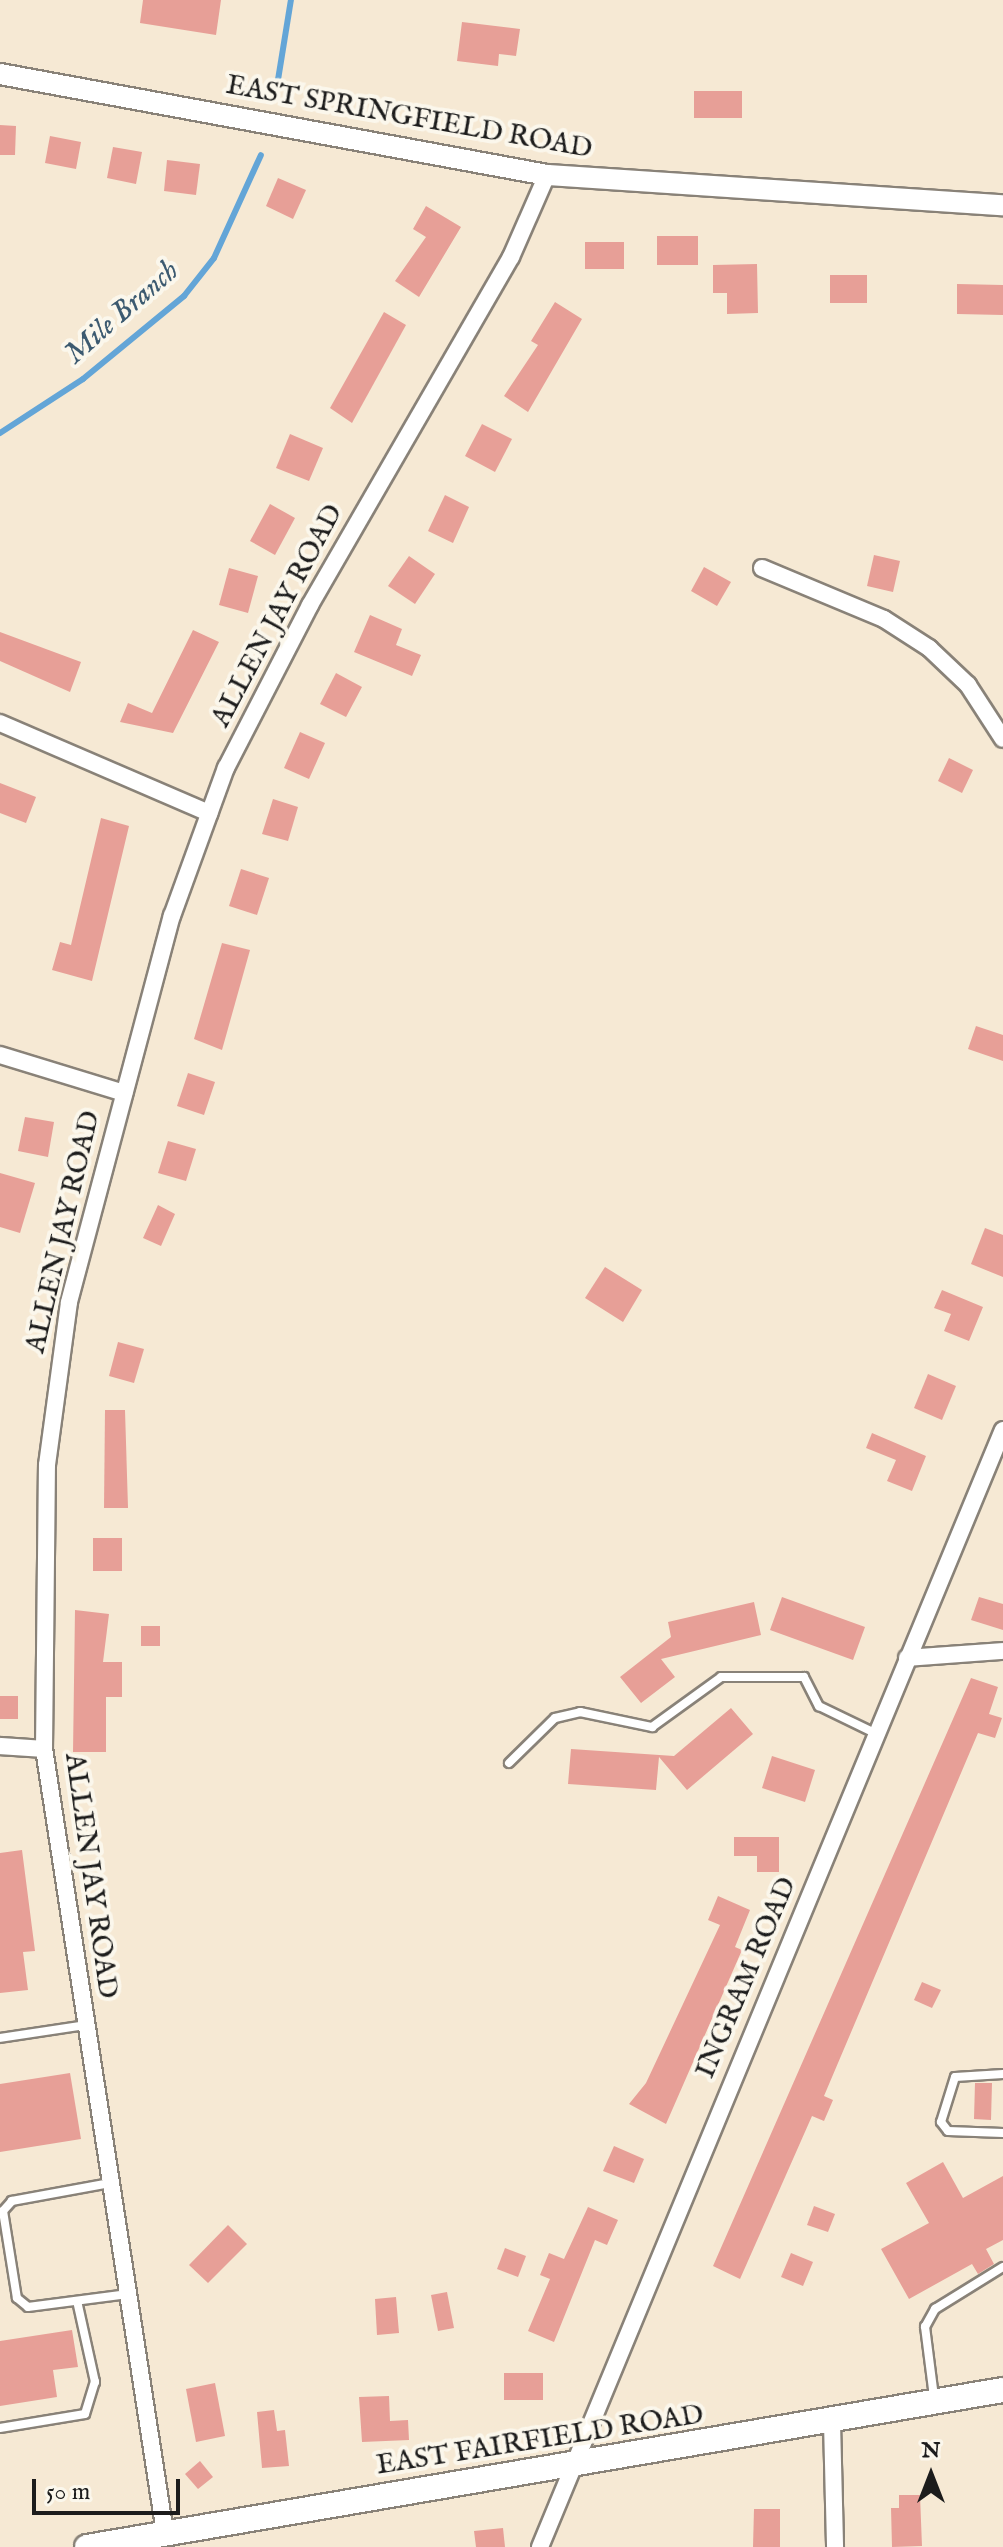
<!DOCTYPE html>
<style>
body{margin:0}
#map{position:relative;width:1003px;height:2547px;overflow:hidden;background:#f6e9d4;font-family:"IM FELL English",serif}
div>[style]{position:absolute}
.stream>*{height:6px;margin:-3px;padding:0 3px;transform-origin:3px;border-radius:3px;background:#63a5d7}
.building>*{inset:0;background:#e79f97}
.roads{filter:drop-shadow(2px 0 #898278) drop-shadow(-2px 0 #898278) drop-shadow(0 2px #898278) drop-shadow(0 -2px #898278)}
.service>*{height:8px;margin:-4px;padding:0 4px;transform-origin:4px;border-radius:4px;background:#fff}
.minor>*{height:16px;margin:-8px;padding:0 8px;transform-origin:8px;border-radius:8px;background:#fff}
.tertiary>*{height:20px;margin:-10px;padding:0 10px;transform-origin:10px;border-radius:10px;background:#fff}
.secondary>*{height:24px;margin:-12px;padding:0 12px;transform-origin:12px;border-radius:12px;background:#fff}
span{translate:-50% -50%;white-space:nowrap;text-align:center;line-height:1.15;-webkit-text-stroke:8px #fbf7ec;paint-order:stroke}
.street-label{font-size:28px;color:#1c1c1c}
.water-label{font-size:30px;color:#3c5a70;font-style:italic}
.north{position:absolute;left:891px;top:2435px;width:80px;height:80px;-webkit-text-stroke:6px #fbf7ec;paint-order:stroke;rotate:0deg;font-size:22px;font-weight:700;line-height:32px;text-align:center;color:#1c1c1c}
.north::after{content:'';display:block;margin:auto;width:28px;height:36px;background:#1c1c1c;clip-path:polygon(50% 0,100% 100%,50% 72%,0 100%)}
.scale{position:absolute;left:32px;top:2479px;width:148px;height:36px;box-sizing:border-box;border:4px solid #1c1c1c;border-top:0;padding-left:10px;font-size:24px;line-height:28px;white-space:nowrap;color:#1c1c1c;-webkit-text-stroke:6px #fbf7ec;paint-order:stroke}
</style>
<div id="map">
<div class="stream">
<div style="left:277px;top:86px;width:87px;rotate:-80.8deg"></div>
<div style="left:0;top:433px;width:99px;rotate:-33deg"></div>
<div style="left:83px;top:379px;width:131px;rotate:-39.4deg"></div>
<div style="left:184px;top:296px;width:48px;rotate:-51.7deg"></div>
<div style="left:214px;top:258px;width:113px;rotate:-65.5deg"></div>
</div>
<div class="building">
<div style="clip-path:polygon(143px 0,221px 0,216px 35px,140px 23px)"></div>
<div style="clip-path:polygon(462px 22px,520px 29px,516px 56px,499px 54px,498px 66px,457px 61px)"></div>
<div style="clip-path:polygon(694px 91px,742px 91px,742px 118px,694px 118px)"></div>
<div style="clip-path:polygon(0 125px,16px 126px,15px 155px,0 155px)"></div>
<div style="clip-path:polygon(50px 136px,81px 142px,76px 169px,45px 163px)"></div>
<div style="clip-path:polygon(113px 147px,142px 152px,136px 184px,107px 178px)"></div>
<div style="clip-path:polygon(167px 160px,200px 164px,196px 195px,164px 191px)"></div>
<div style="clip-path:polygon(278px 178px,306px 190px,293px 219px,266px 206px)"></div>
<div style="clip-path:polygon(426px 206px,461px 227px,419px 297px,395px 281px,426px 237px,413px 229px)"></div>
<div style="clip-path:polygon(657px 236px,698px 236px,698px 265px,657px 265px)"></div>
<div style="clip-path:polygon(585px 242px,624px 242px,624px 269px,585px 269px)"></div>
<div style="clip-path:polygon(757px 264px,758px 313px,727px 314px,727px 293px,713px 293px,713px 265px)"></div>
<div style="clip-path:polygon(830px 275px,867px 275px,867px 303px,830px 303px)"></div>
<div style="clip-path:polygon(957px 284px,1003px 285px,1003px 315px,957px 314px)"></div>
<div style="clip-path:polygon(555px 302px,582px 319px,528px 412px,504px 396px,538px 345px,531px 341px)"></div>
<div style="clip-path:polygon(384px 312px,406px 325px,352px 423px,330px 408px)"></div>
<div style="clip-path:polygon(482px 424px,512px 439px,495px 472px,465px 456px)"></div>
<div style="clip-path:polygon(290px 434px,323px 448px,309px 481px,276px 468px)"></div>
<div style="clip-path:polygon(445px 495px,469px 507px,453px 543px,428px 531px)"></div>
<div style="clip-path:polygon(270px 504px,295px 518px,275px 555px,250px 541px)"></div>
<div style="clip-path:polygon(874px 555px,900px 561px,893px 592px,867px 586px)"></div>
<div style="clip-path:polygon(409px 556px,435px 574px,415px 604px,388px 586px)"></div>
<div style="clip-path:polygon(704px 567px,731px 582px,717px 606px,691px 591px)"></div>
<div style="clip-path:polygon(229px 568px,258px 576px,248px 613px,219px 605px)"></div>
<div style="clip-path:polygon(370px 615px,402px 629px,396px 645px,421px 655px,412px 676px,354px 652px)"></div>
<div style="clip-path:polygon(193px 630px,219px 642px,173px 733px,120px 722px,128px 703px,152px 713px)"></div>
<div style="clip-path:polygon(0 632px,81px 662px,70px 692px,0 661px)"></div>
<div style="clip-path:polygon(336px 673px,362px 687px,346px 717px,320px 704px)"></div>
<div style="clip-path:polygon(300px 732px,325px 743px,309px 779px,284px 768px)"></div>
<div style="clip-path:polygon(949px 758px,973px 770px,962px 793px,938px 781px)"></div>
<div style="clip-path:polygon(0 783px,36px 797px,26px 823px,0 813px)"></div>
<div style="clip-path:polygon(273px 799px,298px 807px,288px 841px,262px 834px)"></div>
<div style="clip-path:polygon(101px 818px,129px 826px,92px 981px,52px 970px,60px 942px,71px 945px)"></div>
<div style="clip-path:polygon(241px 869px,269px 878px,257px 915px,229px 906px)"></div>
<div style="clip-path:polygon(222px 943px,250px 950px,222px 1050px,194px 1039px)"></div>
<div style="clip-path:polygon(976px 1026px,1003px 1035px,1003px 1061px,968px 1049px)"></div>
<div style="clip-path:polygon(188px 1073px,215px 1082px,204px 1115px,177px 1106px)"></div>
<div style="clip-path:polygon(25px 1117px,54px 1122px,48px 1157px,18px 1151px)"></div>
<div style="clip-path:polygon(168px 1141px,196px 1149px,186px 1181px,158px 1173px)"></div>
<div style="clip-path:polygon(0 1173px,35px 1183px,20px 1233px,0 1227px)"></div>
<div style="clip-path:polygon(158px 1205px,175px 1214px,161px 1246px,143px 1238px)"></div>
<div style="clip-path:polygon(985px 1228px,1003px 1235px,1003px 1277px,971px 1264px)"></div>
<div style="clip-path:polygon(605px 1267px,642px 1290px,623px 1322px,585px 1298px)"></div>
<div style="clip-path:polygon(942px 1290px,983px 1307px,969px 1341px,944px 1331px,951px 1314px,934px 1308px)"></div>
<div style="clip-path:polygon(118px 1342px,144px 1349px,134px 1383px,109px 1376px)"></div>
<div style="clip-path:polygon(928px 1374px,956px 1386px,942px 1420px,914px 1408px)"></div>
<div style="clip-path:polygon(105px 1410px,125px 1410px,128px 1508px,104px 1508px)"></div>
<div style="clip-path:polygon(872px 1433px,926px 1456px,912px 1491px,887px 1481px,896px 1460px,866px 1448px)"></div>
<div style="clip-path:polygon(93px 1538px,122px 1538px,122px 1571px,93px 1571px)"></div>
<div style="clip-path:polygon(782px 1597px,865px 1627px,853px 1660px,770px 1630px)"></div>
<div style="clip-path:polygon(979px 1597px,1003px 1604px,1003px 1630px,971px 1620px)"></div>
<div style="clip-path:polygon(754px 1602px,761px 1635px,661px 1659px,675px 1677px,641px 1703px,620px 1677px,671px 1637px,668px 1622px)"></div>
<div style="clip-path:polygon(75px 1610px,109px 1614px,103px 1662px,122px 1662px,122px 1697px,106px 1697px,106px 1752px,73px 1752px)"></div>
<div style="clip-path:polygon(141px 1626px,160px 1626px,160px 1646px,141px 1646px)"></div>
<div style="clip-path:polygon(971px 1678px,998px 1687px,989px 1714px,1002px 1718px,995px 1738px,978px 1733px,824px 2096px,833px 2100px,824px 2121px,812px 2116px,740px 2279px,713px 2266px)"></div>
<div style="clip-path:polygon(0 1696px,18px 1696px,18px 1719px,0 1719px)"></div>
<div style="clip-path:polygon(731px 1708px,753px 1734px,687px 1790px,659px 1757px,656px 1790px,568px 1784px,571px 1749px,674px 1756px)"></div>
<div style="clip-path:polygon(772px 1756px,815px 1770px,805px 1802px,762px 1788px)"></div>
<div style="clip-path:polygon(734px 1837px,779px 1837px,779px 1872px,757px 1872px,757px 1856px,734px 1856px)"></div>
<div style="clip-path:polygon(22px 1850px,35px 1951px,23px 1952px,28px 1990px,0 1993px,0 1853px)"></div>
<div style="clip-path:polygon(718px 1896px,750px 1910px,735px 1947px,742px 1950px,666px 2124px,629px 2104px,646px 2083px,720px 1925px,708px 1920px)"></div>
<div style="clip-path:polygon(922px 1982px,941px 1990px,932px 2008px,914px 2000px)"></div>
<div style="clip-path:polygon(70px 2073px,81px 2139px,0 2152px,0 2084px)"></div>
<div style="clip-path:polygon(975px 2083px,992px 2083px,991px 2120px,974px 2119px)"></div>
<div style="clip-path:polygon(614px 2146px,644px 2159px,634px 2183px,603px 2171px)"></div>
<div style="clip-path:polygon(943px 2162px,963px 2198px,1003px 2176px,1003px 2240px,986px 2249px,994px 2264px,978px 2274px,972px 2264px,909px 2299px,881px 2249px,929px 2223px,906px 2183px)"></div>
<div style="clip-path:polygon(814px 2206px,835px 2214px,828px 2232px,807px 2225px)"></div>
<div style="clip-path:polygon(588px 2207px,618px 2220px,607px 2245px,595px 2240px,554px 2342px,528px 2331px,550px 2279px,540px 2275px,549px 2253px,564px 2259px)"></div>
<div style="clip-path:polygon(228px 2225px,247px 2244px,208px 2283px,189px 2265px)"></div>
<div style="clip-path:polygon(505px 2248px,526px 2256px,518px 2277px,497px 2269px)"></div>
<div style="clip-path:polygon(791px 2253px,813px 2262px,803px 2286px,781px 2277px)"></div>
<div style="clip-path:polygon(447px 2292px,454px 2328px,438px 2331px,431px 2295px)"></div>
<div style="clip-path:polygon(396px 2297px,399px 2333px,377px 2335px,375px 2299px)"></div>
<div style="clip-path:polygon(72px 2330px,78px 2367px,53px 2370px,57px 2397px,0 2406px,0 2341px)"></div>
<div style="clip-path:polygon(504px 2373px,543px 2373px,543px 2400px,504px 2400px)"></div>
<div style="clip-path:polygon(215px 2383px,225px 2436px,196px 2442px,186px 2389px)"></div>
<div style="clip-path:polygon(389px 2396px,390px 2421px,408px 2420px,409px 2440px,362px 2442px,359px 2397px)"></div>
<div style="clip-path:polygon(274px 2410px,277px 2431px,285px 2430px,289px 2466px,262px 2468px,257px 2412px)"></div>
<div style="clip-path:polygon(200px 2461px,213px 2477px,198px 2489px,185px 2474px)"></div>
<div style="clip-path:polygon(899px 2495px,920px 2495px,922px 2546px,892px 2547px,891px 2508px,899px 2508px)"></div>
<div style="clip-path:polygon(754px 2509px,780px 2509px,780px 2547px,753px 2547px)"></div>
<div style="clip-path:polygon(503px 2528px,505px 2547px,476px 2547px,474px 2531px)"></div>
</div>
<div class="roads">
<div class="service">
<div style="left:509px;top:1763px;width:64px;rotate:-44.4deg"></div>
<div style="left:555px;top:1718px;width:26px;rotate:-13deg"></div>
<div style="left:580px;top:1712px;width:74px;rotate:11.8deg"></div>
<div style="left:652px;top:1727px;width:85px;rotate:-35.9deg"></div>
<div style="left:721px;top:1677px;width:83px"></div>
<div style="left:804px;top:1677px;width:33px;rotate:63deg"></div>
<div style="left:819px;top:1706px;width:64px;rotate:25.8deg"></div>
<div style="left:0;top:2038px;width:87px;rotate:-8.6deg"></div>
<div style="left:1003px;top:2074px;width:48px;rotate:176.4deg"></div>
<div style="left:955px;top:2077px;width:47px;rotate:107.3deg"></div>
<div style="left:941px;top:2122px;width:11px;rotate:52deg"></div>
<div style="left:948px;top:2131px;width:55px;rotate:2.1deg"></div>
<div style="left:110px;top:2183px;width:100px;rotate:169.6deg"></div>
<div style="left:12px;top:2201px;width:13px;rotate:132deg"></div>
<div style="left:3px;top:2211px;width:88px;rotate:80.9deg"></div>
<div style="left:17px;top:2298px;width:14px;rotate:39deg"></div>
<div style="left:28px;top:2307px;width:101px;rotate:-7.4deg"></div>
<div style="left:934px;top:2397px;width:71px;rotate:-97.3deg"></div>
<div style="left:925px;top:2327px;width:21px;rotate:-61deg"></div>
<div style="left:935px;top:2309px;width:80px;rotate:-31.7deg"></div>
<div style="left:0;top:2428px;width:86px;rotate:-9.4deg"></div>
<div style="left:85px;top:2414px;width:34px;rotate:-73deg"></div>
<div style="left:95px;top:2382px;width:83px;rotate:-102.5deg"></div>
</div>
<div class="minor">
<div style="left:762px;top:568px;width:132px;rotate:22.7deg"></div>
<div style="left:884px;top:619px;width:54px;rotate:32.8deg"></div>
<div style="left:929px;top:648px;width:54px;rotate:43.5deg"></div>
<div style="left:968px;top:685px;width:64px;rotate:57.1deg"></div>
<div style="left:0;top:723px;width:228px;rotate:23.3deg"></div>
<div style="left:0;top:1055px;width:130px;rotate:17deg"></div>
<div style="left:907px;top:1658px;width:96px;rotate:-4.2deg"></div>
<div style="left:0;top:1746px;width:44px;rotate:3.9deg"></div>
<div style="left:832px;top:2422px;width:125px;rotate:88.6deg"></div>
<div style="left:165px;top:2533px;width:793px;rotate:-98.77deg"></div>
<div style="left:44px;top:1749px;width:284px;rotate:-89.4deg"></div>
<div style="left:47px;top:1465px;width:164px;rotate:-82.3deg"></div>
<div style="left:69px;top:1302px;width:400px;rotate:-75.1deg"></div>
<div style="left:172px;top:916px;width:158px;rotate:-70deg"></div>
<div style="left:226px;top:768px;width:183px;rotate:-62.7deg"></div>
<div style="left:310px;top:605px;width:402px;rotate:-60deg"></div>
<div style="left:511px;top:257px;width:90px;rotate:-66.3deg"></div>
<div style="left:540px;top:2547px;width:1209px;rotate:-67.49deg"></div>
</div>
<div class="tertiary">
<div style="left:0;top:74px;width:556px;rotate:10.46deg"></div>
<div style="left:547px;top:175px;width:457px;rotate:3.8deg"></div>
</div>
<div class="secondary">
<div style="left:87px;top:2547px;width:929px;rotate:-9.73deg"></div>
</div>
</div>
<div class="street-label">
<span style="left:409px;top:118px;rotate:10deg">EAST SPRINGFIELD ROAD</span>
<span style="left:278px;top:616px;rotate:-62deg">ALLEN JAY ROAD</span>
<span style="left:64px;top:1232px;rotate:-77deg">ALLEN JAY ROAD</span>
<span style="left:90px;top:1876px;rotate:82deg">ALLEN JAY ROAD</span>
<span style="left:747px;top:1978px;rotate:-67deg">INGRAM ROAD</span>
<span style="left:540px;top:2441px;rotate:-9deg">EAST FAIRFIELD ROAD</span>
</div>
<div class="water-label">
<span style="left:122px;top:313px;rotate:-41deg">Mile Branch</span>
</div>
<div class="north">N</div>
<div class="scale">50 m</div>
</div>
